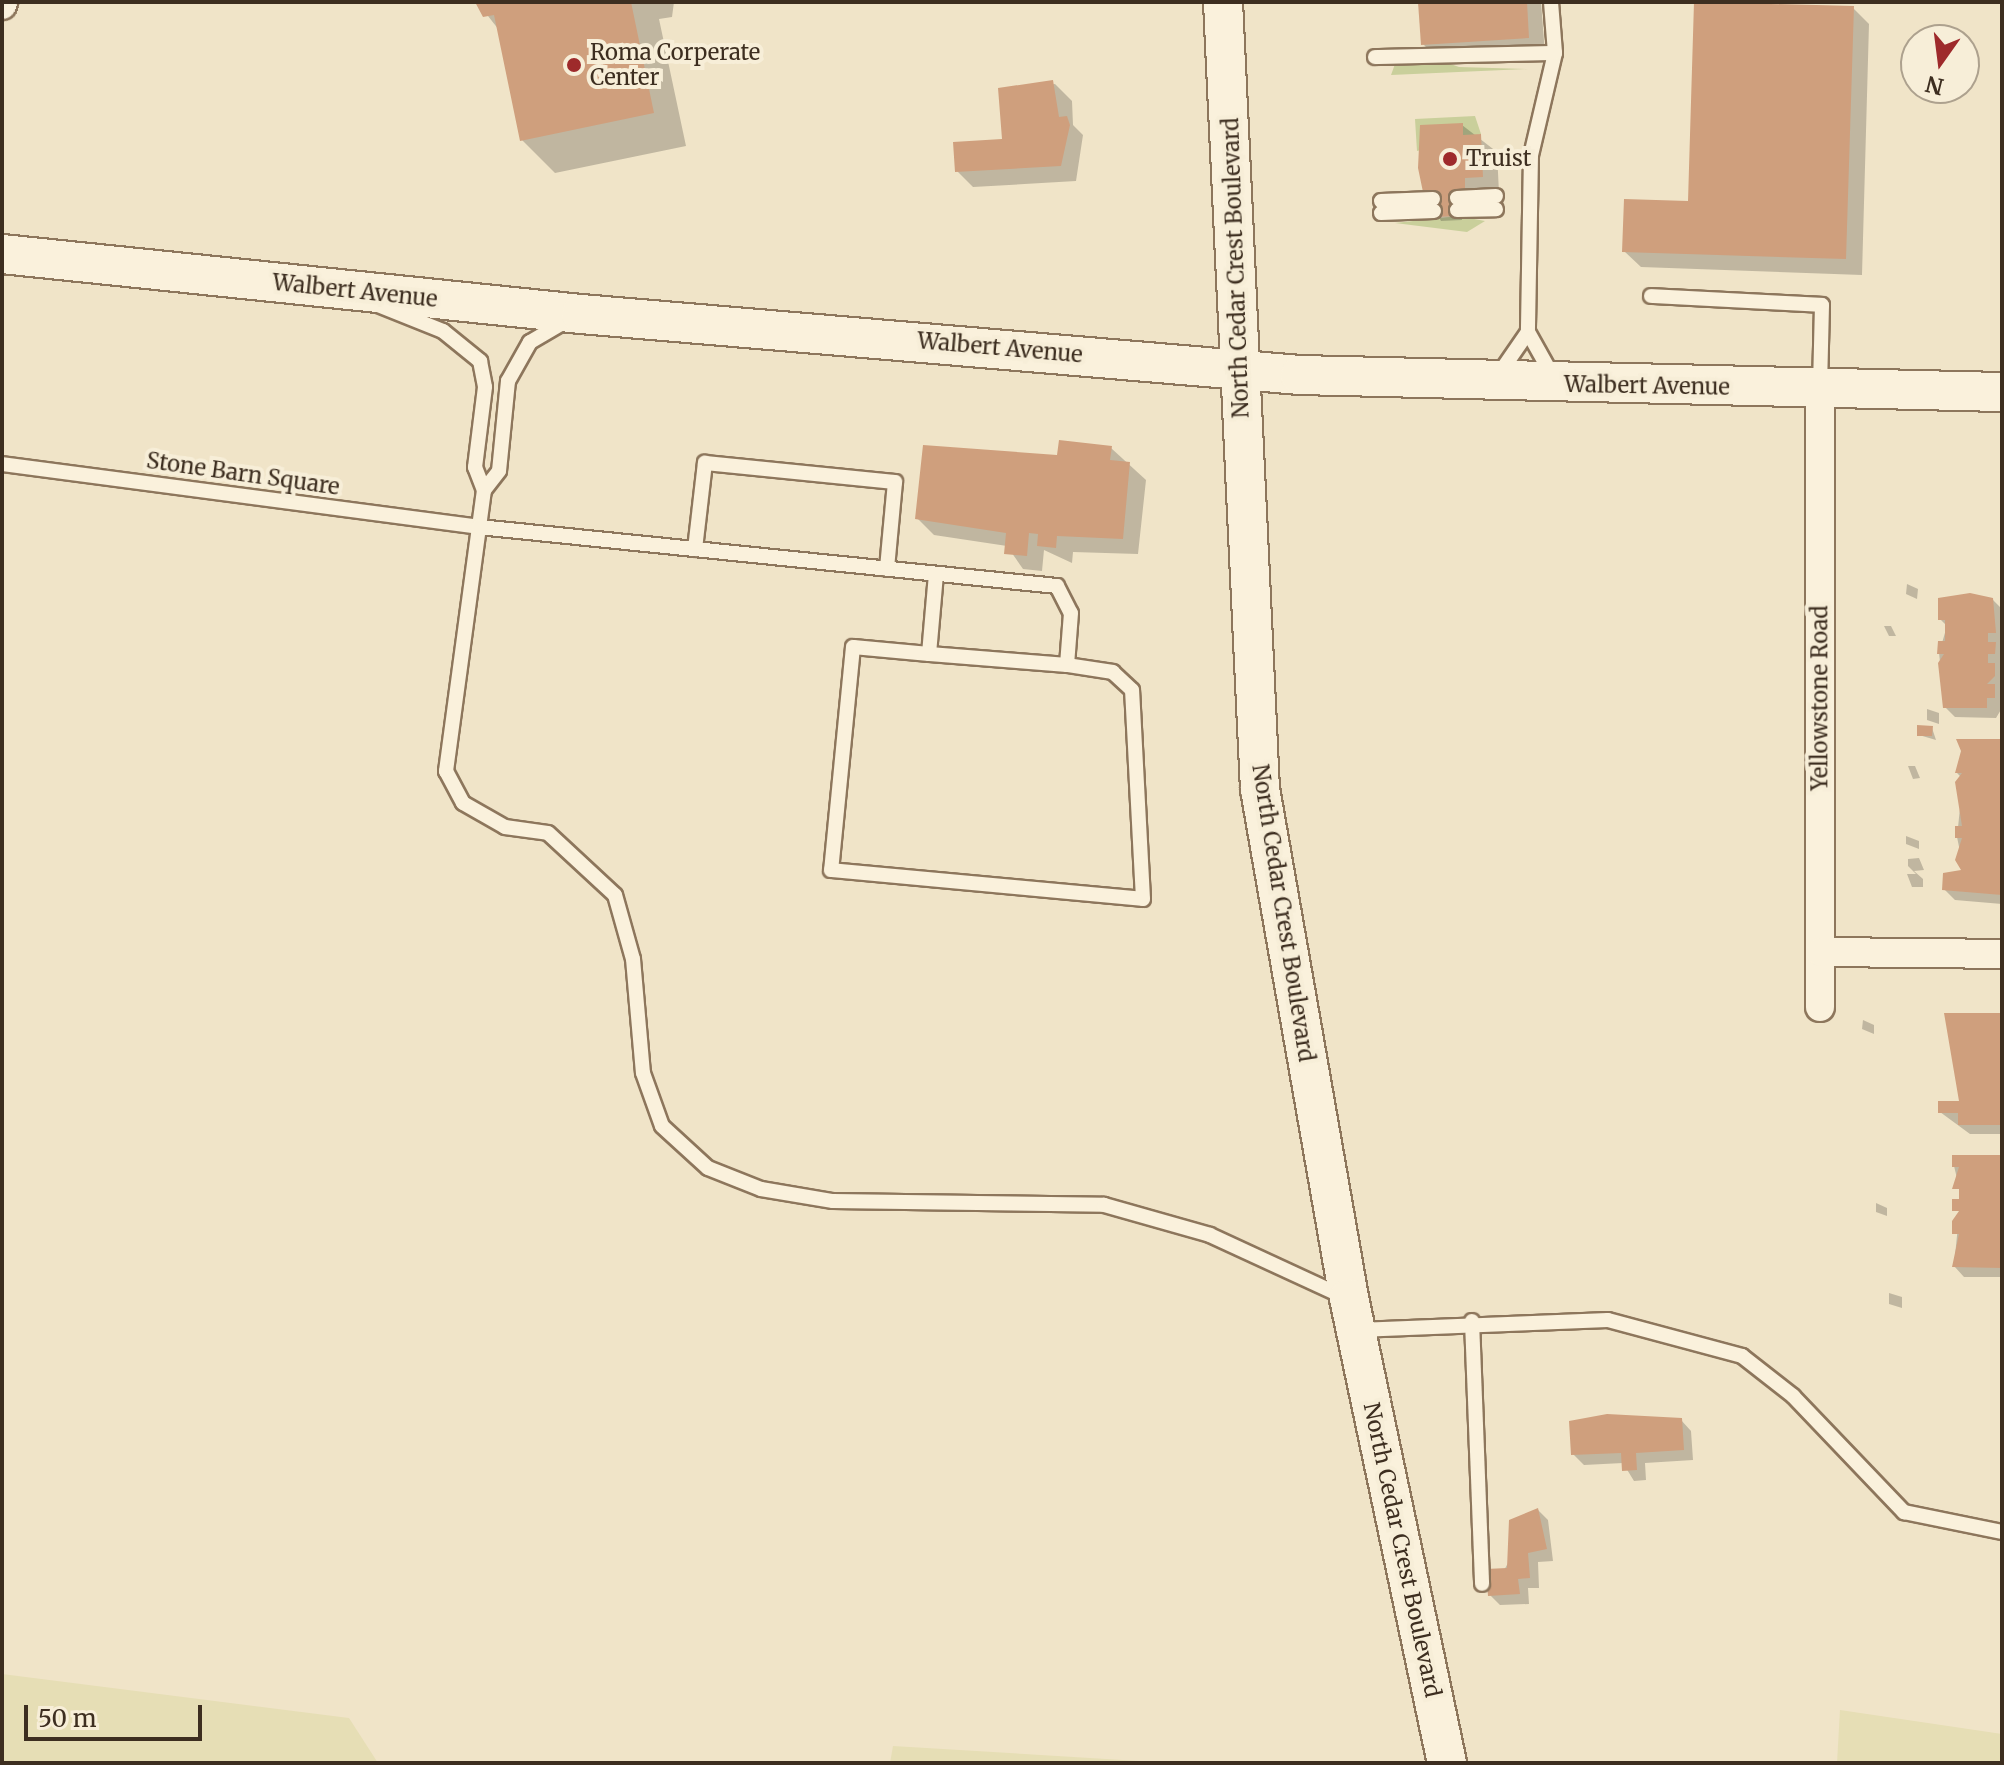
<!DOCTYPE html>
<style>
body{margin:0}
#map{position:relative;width:2004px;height:1765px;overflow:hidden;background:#f0e4c8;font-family:Merriweather,serif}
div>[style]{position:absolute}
.farmland>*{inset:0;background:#e6deb5}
.green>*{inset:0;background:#c9cf9b}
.shadow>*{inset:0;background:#0003}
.building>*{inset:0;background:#cf9f7d}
.roads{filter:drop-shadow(2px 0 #8d765c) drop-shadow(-2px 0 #8d765c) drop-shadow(0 2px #8d765c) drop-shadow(0 -2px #8d765c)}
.lane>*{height:14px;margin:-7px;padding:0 7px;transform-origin:7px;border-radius:7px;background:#faf1dc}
.street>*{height:28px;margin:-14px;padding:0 14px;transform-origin:14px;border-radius:14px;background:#faf1dc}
.secondary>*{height:38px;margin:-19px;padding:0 19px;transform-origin:19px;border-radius:19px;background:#faf1dc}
.dots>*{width:22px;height:22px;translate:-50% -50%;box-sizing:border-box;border:4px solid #f7eed8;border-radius:50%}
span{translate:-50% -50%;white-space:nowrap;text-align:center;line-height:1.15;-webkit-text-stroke:8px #f7eed8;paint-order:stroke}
.poi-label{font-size:22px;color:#3d2e20}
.left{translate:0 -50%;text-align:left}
.street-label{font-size:22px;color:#3d2e20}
.frame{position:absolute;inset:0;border:4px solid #3d2e20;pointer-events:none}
.north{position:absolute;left:1900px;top:24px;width:80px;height:80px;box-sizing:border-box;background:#f7eed8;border:2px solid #ada18e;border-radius:50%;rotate:194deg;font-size:22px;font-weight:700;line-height:32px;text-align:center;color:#3d2e20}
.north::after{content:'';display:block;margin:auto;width:28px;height:36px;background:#9e2a2b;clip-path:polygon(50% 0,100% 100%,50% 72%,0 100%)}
.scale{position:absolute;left:24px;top:1705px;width:178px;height:36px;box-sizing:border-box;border:4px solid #3d2e20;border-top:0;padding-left:10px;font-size:24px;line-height:28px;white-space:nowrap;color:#3d2e20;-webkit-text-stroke:6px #f7eed8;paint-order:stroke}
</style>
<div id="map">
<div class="farmland">
<div style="clip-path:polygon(2px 1674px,349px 1718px,378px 1763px,2px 1763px)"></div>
<div style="clip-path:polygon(1840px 1710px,2002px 1734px,2002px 1763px,1837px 1763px)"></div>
<div style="clip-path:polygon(893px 1746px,1172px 1763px,890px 1763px)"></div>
</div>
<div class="green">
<div style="clip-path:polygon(1439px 60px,1459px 67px,1528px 69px,1391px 75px,1395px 64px)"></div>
<div style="clip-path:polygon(1475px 116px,1481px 134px,1417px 151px,1415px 119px)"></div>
<div style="clip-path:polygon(1458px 216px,1485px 221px,1467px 232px,1395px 223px)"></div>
</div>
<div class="shadow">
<div style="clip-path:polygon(477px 2px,674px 2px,672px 17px,659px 19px,686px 146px,555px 173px,522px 140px,499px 30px)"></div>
<div style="clip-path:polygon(1420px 2px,1541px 2px,1545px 54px,1439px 60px,1423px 44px)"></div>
<div style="clip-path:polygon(1853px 8px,1869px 24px,1862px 275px,1641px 267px,1624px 251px,1689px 203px)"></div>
<div style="clip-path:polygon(1055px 84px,1072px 101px,1073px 125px,1083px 135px,1076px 181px,973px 187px,957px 171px,1004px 141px,1001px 90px)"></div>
<div style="clip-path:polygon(1462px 125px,1497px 152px,1499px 193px,1461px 207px,1462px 220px,1441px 221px,1425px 191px)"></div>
<div style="clip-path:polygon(1111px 448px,1146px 480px,1138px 554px,1073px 552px,1072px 563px,1044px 550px,1042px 571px,1023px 569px,1007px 546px,934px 535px,917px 518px,1059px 457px)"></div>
<div style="clip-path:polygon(1907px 584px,1918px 589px,1917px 599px,1906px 594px)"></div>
<div style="clip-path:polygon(1993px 600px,2002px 609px,2002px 708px,1996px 718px,1955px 717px,1945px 707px,1939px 653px,1947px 626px,1940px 619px)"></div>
<div style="clip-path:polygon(1884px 626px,1891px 626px,1896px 636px,1889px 636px)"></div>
<div style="clip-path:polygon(1927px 709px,1939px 713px,1939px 724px,1927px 720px)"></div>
<div style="clip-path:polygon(1932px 728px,1936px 740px,1919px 735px)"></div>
<div style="clip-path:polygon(2002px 741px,2002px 904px,1955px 900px,1944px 889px,1964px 871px,1957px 837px,1963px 779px,1957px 773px)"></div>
<div style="clip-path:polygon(1908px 766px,1915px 766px,1920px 778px,1913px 779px)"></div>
<div style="clip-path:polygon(1906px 836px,1919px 841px,1919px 849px,1906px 844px)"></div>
<div style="clip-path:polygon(1919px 858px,1924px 870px,1914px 871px,1923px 879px,1923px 887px,1912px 887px,1907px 874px,1916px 874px,1908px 866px,1908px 859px)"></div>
<div style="clip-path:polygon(2002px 1015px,2002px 1134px,1970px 1134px,1940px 1112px,1962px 1103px)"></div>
<div style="clip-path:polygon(1863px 1020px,1874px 1025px,1874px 1034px,1862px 1029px)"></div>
<div style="clip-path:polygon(2002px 1157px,2002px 1277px,1964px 1277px,1954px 1266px,1961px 1195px,1954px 1166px)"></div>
<div style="clip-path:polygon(1876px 1203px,1887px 1208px,1887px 1216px,1876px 1212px)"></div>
<div style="clip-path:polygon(1889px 1293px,1902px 1297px,1902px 1308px,1889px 1304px)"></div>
<div style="clip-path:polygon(1681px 1420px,1691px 1431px,1693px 1460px,1645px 1463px,1646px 1480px,1634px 1481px,1623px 1463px,1584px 1465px,1573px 1454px)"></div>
<div style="clip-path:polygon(1538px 1510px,1548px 1520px,1553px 1561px,1538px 1562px,1539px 1588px,1528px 1588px,1529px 1604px,1500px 1605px,1490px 1595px)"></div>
</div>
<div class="building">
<div style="clip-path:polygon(475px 2px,631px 2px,654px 113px,520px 141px,494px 15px,483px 17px)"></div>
<div style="clip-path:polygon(1418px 2px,1527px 2px,1529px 38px,1421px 45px)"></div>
<div style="clip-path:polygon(1694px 2px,1854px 6px,1846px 259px,1622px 252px,1624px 199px,1688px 201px)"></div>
<div style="clip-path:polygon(1053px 80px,1059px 117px,1067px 116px,1070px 125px,1061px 166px,955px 172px,953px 142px,1002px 139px,998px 88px)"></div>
<div style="clip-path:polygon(1463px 123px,1463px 135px,1481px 134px,1483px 177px,1465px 178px,1465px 190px,1456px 190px,1458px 216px,1434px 217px,1433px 192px,1423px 192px,1418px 168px,1420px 125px)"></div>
<div style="clip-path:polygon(1059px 440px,1112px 446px,1110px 460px,1130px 462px,1123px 539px,1057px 536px,1056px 548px,1037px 546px,1038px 534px,1029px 533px,1027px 556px,1004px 554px,1006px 533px,915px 519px,923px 445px,1057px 455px)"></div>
<div style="clip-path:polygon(1970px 593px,1993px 598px,1996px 633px,1988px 633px,1988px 642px,1996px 642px,1995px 654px,1988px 654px,1988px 663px,1995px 663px,1995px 676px,1987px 684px,1995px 684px,1995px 698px,1987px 698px,1987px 708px,1943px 708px,1938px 663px,1944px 654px,1937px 654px,1938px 641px,1945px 641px,1945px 620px,1938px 620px,1938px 598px)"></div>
<div style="clip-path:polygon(1917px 725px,1933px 726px,1932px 736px,1917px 736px)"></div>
<div style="clip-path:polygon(1956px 739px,2002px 739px,2002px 895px,1942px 890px,1943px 873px,1961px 870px,1955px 860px,1962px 838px,1955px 838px,1955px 826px,1962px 826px,1955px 782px,1962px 773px,1955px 773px,1961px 751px)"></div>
<div style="clip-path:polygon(1944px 1013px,2002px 1013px,2002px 1125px,1958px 1125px,1958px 1113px,1938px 1113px,1938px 1101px,1959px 1101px)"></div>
<div style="clip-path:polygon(1952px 1155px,2002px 1155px,2002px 1268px,1952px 1267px,1959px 1234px,1952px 1234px,1952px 1221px,1959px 1211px,1952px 1211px,1952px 1199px,1959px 1199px,1959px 1189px,1952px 1189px,1959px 1167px,1952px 1167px)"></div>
<div style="clip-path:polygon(1607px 1414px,1682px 1418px,1684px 1450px,1636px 1453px,1637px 1470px,1622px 1471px,1621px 1453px,1571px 1455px,1569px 1421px)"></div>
<div style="clip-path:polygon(1538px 1508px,1547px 1549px,1528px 1553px,1530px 1578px,1518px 1579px,1520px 1594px,1488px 1596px,1486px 1569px,1507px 1568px,1509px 1520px)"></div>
</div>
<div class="roads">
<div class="lane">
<div style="left:1551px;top:2px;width:51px;rotate:85.5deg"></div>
<div style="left:1555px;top:53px;width:105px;rotate:103.2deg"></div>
<div style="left:1531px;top:155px;width:177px;rotate:91deg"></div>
<div style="left:1528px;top:332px;width:49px;rotate:60.8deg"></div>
<div style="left:1375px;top:57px;width:180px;rotate:-1.3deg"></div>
<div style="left:1457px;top:198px;width:39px;rotate:-3deg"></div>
<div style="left:1381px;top:201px;width:52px;rotate:-2.2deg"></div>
<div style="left:1457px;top:210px;width:39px;rotate:-1deg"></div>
<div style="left:1381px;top:213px;width:53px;rotate:-2.2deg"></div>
<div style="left:1651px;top:296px;width:171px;rotate:3deg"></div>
<div style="left:1822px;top:305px;width:81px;rotate:91.4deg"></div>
<div style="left:378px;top:305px;width:70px;rotate:21.8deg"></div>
<div style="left:443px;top:331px;width:48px;rotate:39deg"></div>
<div style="left:480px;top:361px;width:26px;rotate:79deg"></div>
<div style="left:485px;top:387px;width:81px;rotate:97.1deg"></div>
<div style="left:475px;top:467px;width:25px;rotate:69deg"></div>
<div style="left:566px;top:321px;width:42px;rotate:149.7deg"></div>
<div style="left:530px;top:342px;width:45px;rotate:119.4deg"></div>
<div style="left:508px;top:381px;width:90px;rotate:95.7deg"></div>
<div style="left:499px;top:471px;width:24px;rotate:128deg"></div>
<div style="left:484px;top:490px;width:284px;rotate:97.7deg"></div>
<div style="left:446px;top:771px;width:36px;rotate:62deg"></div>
<div style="left:463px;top:803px;width:48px;rotate:29.7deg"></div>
<div style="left:505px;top:827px;width:43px;rotate:7.9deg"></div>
<div style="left:548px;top:833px;width:91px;rotate:42.8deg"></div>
<div style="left:615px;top:895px;width:66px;rotate:74.3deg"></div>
<div style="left:633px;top:959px;width:114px;rotate:85deg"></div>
<div style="left:643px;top:1073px;width:56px;rotate:70.3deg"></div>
<div style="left:662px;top:1126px;width:62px;rotate:42.4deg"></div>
<div style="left:708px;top:1168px;width:57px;rotate:21.6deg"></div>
<div style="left:761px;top:1189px;width:73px;rotate:9.5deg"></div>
<div style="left:833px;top:1201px;width:271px;rotate:0.8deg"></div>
<div style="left:1104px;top:1205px;width:110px;rotate:15.8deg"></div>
<div style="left:1210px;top:1235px;width:148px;rotate:24.8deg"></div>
<div style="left:1499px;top:374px;width:51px;rotate:-55.4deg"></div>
<div style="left:2px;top:464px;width:481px;rotate:7.5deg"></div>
<div style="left:479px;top:527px;width:581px;rotate:5.83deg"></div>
<div style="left:1057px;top:586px;width:30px;rotate:63deg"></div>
<div style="left:1071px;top:613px;width:52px;rotate:94.4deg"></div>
<div style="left:1067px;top:665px;width:138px;rotate:-175.4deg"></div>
<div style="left:929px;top:654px;width:80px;rotate:-85deg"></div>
<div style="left:695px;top:549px;width:87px;rotate:-83.4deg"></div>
<div style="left:705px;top:463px;width:191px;rotate:5.7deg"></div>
<div style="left:895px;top:482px;width:87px;rotate:95.3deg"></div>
<div style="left:929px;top:654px;width:76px;rotate:-174.7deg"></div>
<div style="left:853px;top:647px;width:224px;rotate:95.6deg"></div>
<div style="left:831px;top:870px;width:313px;rotate:5.3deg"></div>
<div style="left:1143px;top:899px;width:209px;rotate:-93deg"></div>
<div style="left:1132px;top:690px;width:26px;rotate:-137deg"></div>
<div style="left:1113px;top:672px;width:47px;rotate:-171.3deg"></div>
<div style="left:1472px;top:1321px;width:263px;rotate:87.8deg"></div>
<div style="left:1358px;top:1330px;width:250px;rotate:-2.3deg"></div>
<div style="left:1608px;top:1320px;width:139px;rotate:15deg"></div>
<div style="left:1742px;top:1356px;width:65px;rotate:38.1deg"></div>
<div style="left:1793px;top:1396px;width:161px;rotate:46.3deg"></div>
<div style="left:1904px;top:1512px;width:100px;rotate:11.5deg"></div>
</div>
<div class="street">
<div style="left:2px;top:5px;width:3px;rotate:-72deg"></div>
<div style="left:1820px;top:390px;width:617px;rotate:90deg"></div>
<div style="left:1821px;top:952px;width:181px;rotate:0.6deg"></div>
</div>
<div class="secondary">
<div style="left:1223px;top:2px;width:788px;rotate:87.31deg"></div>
<div style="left:1260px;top:789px;width:517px;rotate:80.08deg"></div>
<div style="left:1349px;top:1298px;width:475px;rotate:78.1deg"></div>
<div style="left:2px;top:254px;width:582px;rotate:5.92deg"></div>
<div style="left:581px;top:314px;width:722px;rotate:4.85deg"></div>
<div style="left:1300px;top:375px;width:702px;rotate:1.39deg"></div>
</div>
</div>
<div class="dots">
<div style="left:574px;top:65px;background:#9e2a2b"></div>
<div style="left:1450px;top:159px;background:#9e2a2b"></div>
</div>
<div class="poi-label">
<span class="left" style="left:590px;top:65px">Roma Corperate<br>Center</span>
<span class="left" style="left:1466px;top:159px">Truist</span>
</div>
<div class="street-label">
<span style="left:1236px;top:268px;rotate:-92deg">North Cedar Crest Boulevard</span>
<span style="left:355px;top:291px;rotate:6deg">Walbert Avenue</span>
<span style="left:1000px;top:348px;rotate:5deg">Walbert Avenue</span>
<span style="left:1647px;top:386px;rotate:1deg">Walbert Avenue</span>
<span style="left:243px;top:474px;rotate:8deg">Stone Barn Square</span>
<span style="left:1820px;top:698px;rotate:-90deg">Yellowstone Road</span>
<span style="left:1283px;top:913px;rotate:81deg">North Cedar Crest Boulevard</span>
<span style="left:1402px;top:1550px;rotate:78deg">North Cedar Crest Boulevard</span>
</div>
<div class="frame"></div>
<div class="north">N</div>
<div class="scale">50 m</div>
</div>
